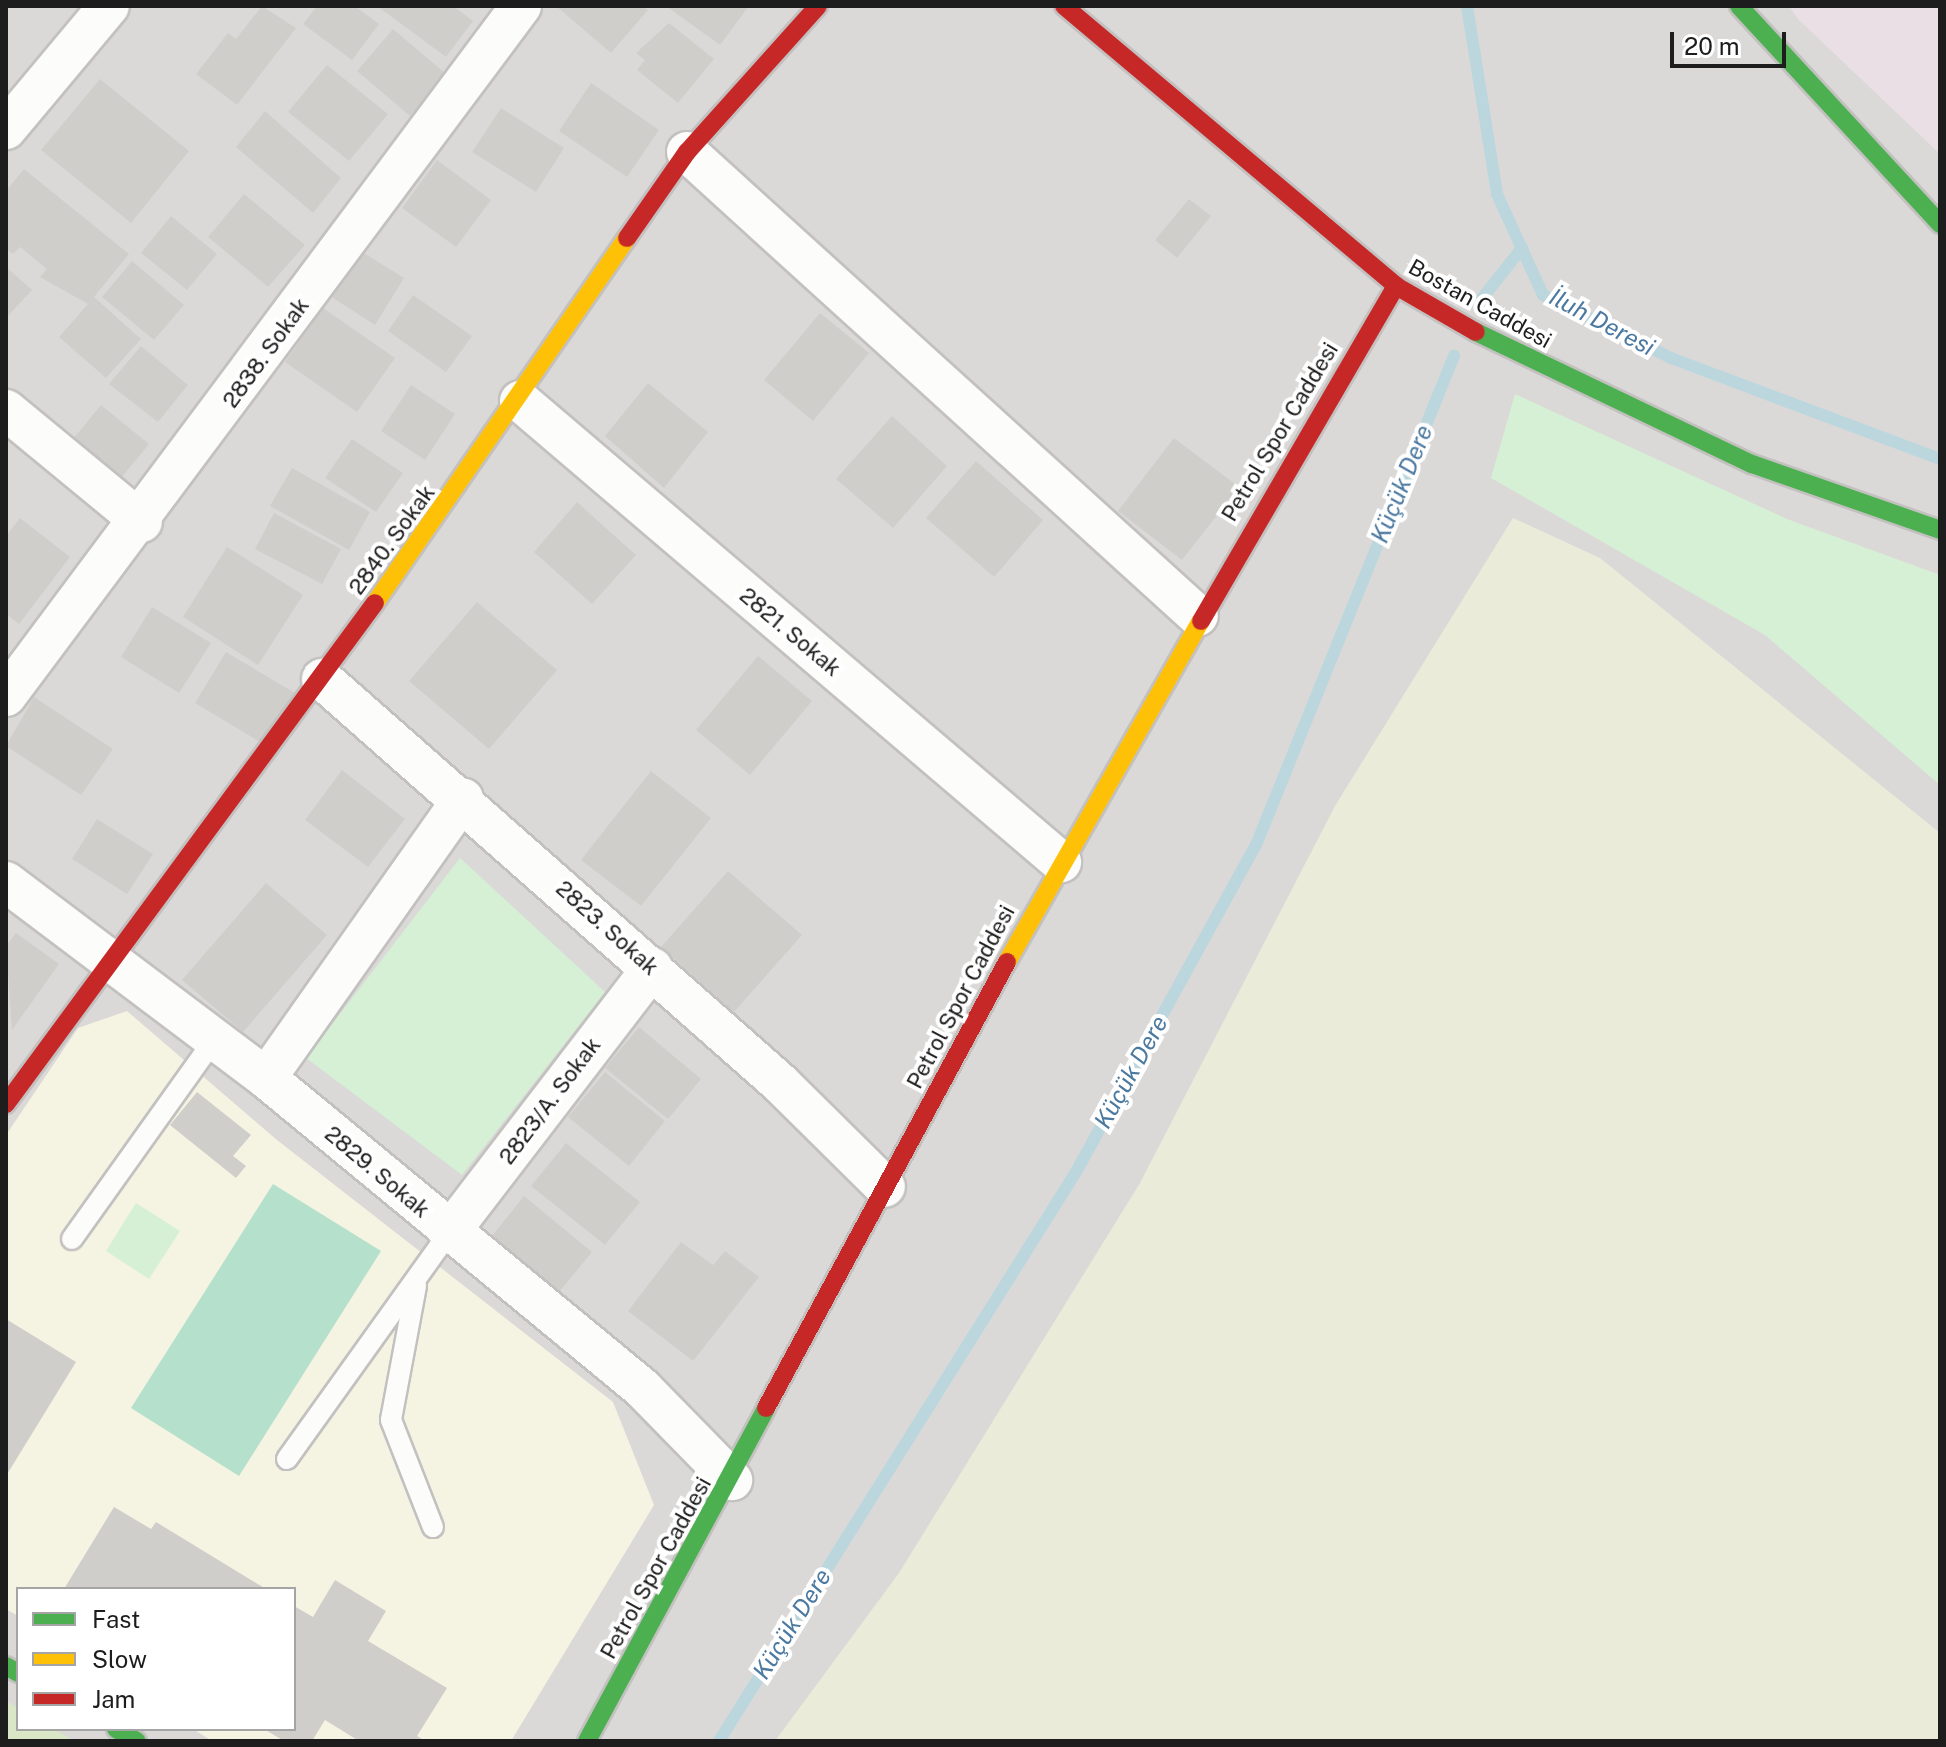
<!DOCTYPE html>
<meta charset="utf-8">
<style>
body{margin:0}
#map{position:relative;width:1946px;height:1747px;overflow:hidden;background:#ece9e6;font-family:"Public Sans",sans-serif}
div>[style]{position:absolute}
.residential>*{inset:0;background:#dbd9d7}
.industrial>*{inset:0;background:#e9dfe5}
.education>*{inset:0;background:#f5f3e1}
.farmland>*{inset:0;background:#ebebda}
.grass>*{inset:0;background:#d9e7c6}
.park>*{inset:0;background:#d5f0d4}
.pitch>*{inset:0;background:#b4e0cc}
.stream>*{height:12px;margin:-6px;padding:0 6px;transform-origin:6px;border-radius:6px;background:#bbd7dd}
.building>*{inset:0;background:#d0cecb}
.roads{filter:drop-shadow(2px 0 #c3c1c0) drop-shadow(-2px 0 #c3c1c0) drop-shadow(0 2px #c3c1c0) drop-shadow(0 -2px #c3c1c0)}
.lane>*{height:20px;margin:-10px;padding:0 10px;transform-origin:10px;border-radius:10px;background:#fcfcfb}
.street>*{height:40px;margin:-20px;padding:0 20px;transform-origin:20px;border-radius:20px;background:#fcfcfb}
.fast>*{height:18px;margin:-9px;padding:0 9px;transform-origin:9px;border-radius:9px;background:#4caf50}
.slow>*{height:18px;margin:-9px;padding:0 9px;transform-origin:9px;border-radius:9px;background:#ffc107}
.jam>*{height:18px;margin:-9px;padding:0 9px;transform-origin:9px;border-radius:9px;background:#c62828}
span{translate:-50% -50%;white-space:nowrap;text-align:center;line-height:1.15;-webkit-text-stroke:8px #fff;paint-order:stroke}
.street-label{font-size:22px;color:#1d1d1d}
.water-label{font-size:24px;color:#4c79a0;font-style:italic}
.frame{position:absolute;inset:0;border:8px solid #1d1d1d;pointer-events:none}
.legend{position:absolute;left:16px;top:1587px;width:280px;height:144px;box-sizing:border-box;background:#fff;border:2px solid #a5a5a5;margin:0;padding:10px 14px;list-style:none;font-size:24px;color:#1d1d1d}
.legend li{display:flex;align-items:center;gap:16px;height:40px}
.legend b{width:40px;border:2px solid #a5a5a5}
.scale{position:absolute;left:1670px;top:32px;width:116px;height:36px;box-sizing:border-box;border:4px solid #1d1d1d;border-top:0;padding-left:10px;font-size:24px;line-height:28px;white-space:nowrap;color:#1d1d1d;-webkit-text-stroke:6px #fff;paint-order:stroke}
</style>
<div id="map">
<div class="residential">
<div style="clip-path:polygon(evenodd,6px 6px,1940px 6px,1940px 1741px,6px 1741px,6px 6px,18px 1589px,294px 1589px,294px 1729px,18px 1729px,18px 1589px)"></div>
</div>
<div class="industrial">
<div style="clip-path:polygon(1789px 6px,1940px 6px,1940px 154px,1798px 19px)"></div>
</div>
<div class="education">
<div style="clip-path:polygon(127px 1011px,277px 1140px,613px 1402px,654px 1505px,511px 1741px,212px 1741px,193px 1729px,294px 1729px,294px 1589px,18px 1589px,18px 1616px,6px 1609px,6px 1135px,78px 1028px)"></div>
</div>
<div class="farmland">
<div style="clip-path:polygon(1513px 518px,1600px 558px,1940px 833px,1940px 1741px,775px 1741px,899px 1573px,1140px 1183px,1335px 806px)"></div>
</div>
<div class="grass">
<div style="clip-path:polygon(6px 1701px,18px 1708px,18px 1729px,54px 1729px,74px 1741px,6px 1741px)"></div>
</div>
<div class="park">
<div style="clip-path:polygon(1515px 394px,1787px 519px,1940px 575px,1940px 785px,1765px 635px,1491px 478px)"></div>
<div style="clip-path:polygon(460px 858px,605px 992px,462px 1175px,306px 1058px)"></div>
<div style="clip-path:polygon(136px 1203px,180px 1231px,149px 1279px,106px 1251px)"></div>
</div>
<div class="pitch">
<div style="clip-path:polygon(273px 1184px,381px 1251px,239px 1476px,131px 1408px)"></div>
</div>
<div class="stream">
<div style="left:1467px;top:6px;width:190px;rotate:80.9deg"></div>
<div style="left:1497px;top:194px;width:111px;rotate:65.5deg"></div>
<div style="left:1543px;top:295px;width:143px;rotate:26.2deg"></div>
<div style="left:1671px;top:358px;width:287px;rotate:20.6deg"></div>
<div style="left:1480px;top:301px;width:68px;rotate:-51.6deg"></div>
<div style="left:719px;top:1741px;width:672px;rotate:-57.9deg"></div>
<div style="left:1076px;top:1172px;width:373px;rotate:-61.2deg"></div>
<div style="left:1256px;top:845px;width:528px;rotate:-67.96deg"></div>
</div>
<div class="building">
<div style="clip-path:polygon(262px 6px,296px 28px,237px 105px,196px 74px,228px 33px,236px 39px)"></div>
<div style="clip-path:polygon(317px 6px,355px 6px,379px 24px,352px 60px,303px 24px)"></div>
<div style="clip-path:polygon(377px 6px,453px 6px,473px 21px,446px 57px)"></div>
<div style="clip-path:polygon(556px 6px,642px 6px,648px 10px,611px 53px)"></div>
<div style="clip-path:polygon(666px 6px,749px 6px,720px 45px)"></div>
<div style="clip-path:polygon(669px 23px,714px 59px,678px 103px,637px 70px,645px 60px,636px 53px)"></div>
<div style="clip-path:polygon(393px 29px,446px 74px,410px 116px,357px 71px)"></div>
<div style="clip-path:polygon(327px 65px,388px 114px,349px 161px,288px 112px)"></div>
<div style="clip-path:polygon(100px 79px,189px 151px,131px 223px,41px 150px)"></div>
<div style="clip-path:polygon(591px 83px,659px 130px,627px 177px,559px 131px)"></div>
<div style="clip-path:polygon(501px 108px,564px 148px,536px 192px,472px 152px)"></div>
<div style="clip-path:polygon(265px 111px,341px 178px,313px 213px,236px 147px)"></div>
<div style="clip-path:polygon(437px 160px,491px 200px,456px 247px,402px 208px)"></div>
<div style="clip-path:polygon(24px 169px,129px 254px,94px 297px,141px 339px,106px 378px,59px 337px,88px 304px,40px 277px,47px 269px,20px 247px,13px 254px,6px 249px,6px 191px)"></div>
<div style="clip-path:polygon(244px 194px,305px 245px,268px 287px,208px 237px)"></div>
<div style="clip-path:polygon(1189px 199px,1211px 216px,1177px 258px,1155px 240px)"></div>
<div style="clip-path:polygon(171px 216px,217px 254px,187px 290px,141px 253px)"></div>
<div style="clip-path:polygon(359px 250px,404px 278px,375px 325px,330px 296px)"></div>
<div style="clip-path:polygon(132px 261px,184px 305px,154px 340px,102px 297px)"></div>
<div style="clip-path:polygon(6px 267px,32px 290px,6px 318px)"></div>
<div style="clip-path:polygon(413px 295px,472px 336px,446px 372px,388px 331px)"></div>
<div style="clip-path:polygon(323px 308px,395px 358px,357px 412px,285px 362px)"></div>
<div style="clip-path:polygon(820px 313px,869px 353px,813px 421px,764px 380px)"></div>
<div style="clip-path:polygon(141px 346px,188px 385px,158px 422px,109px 384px)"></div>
<div style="clip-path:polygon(648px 383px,708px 432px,664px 488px,605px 436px)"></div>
<div style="clip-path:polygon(411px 385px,455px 414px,425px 460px,381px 431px)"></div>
<div style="clip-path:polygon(101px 405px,149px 444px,121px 478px,73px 439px)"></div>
<div style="clip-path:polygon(892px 416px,947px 466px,893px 528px,836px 479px)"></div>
<div style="clip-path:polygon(1174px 438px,1239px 487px,1182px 560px,1118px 511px)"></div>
<div style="clip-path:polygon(352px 439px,403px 473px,376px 512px,325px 478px)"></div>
<div style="clip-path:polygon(976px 461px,1043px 520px,994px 577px,926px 518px)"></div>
<div style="clip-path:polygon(292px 468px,370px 512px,349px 550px,270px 506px)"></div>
<div style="clip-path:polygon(577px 502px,636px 555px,592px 604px,534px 552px)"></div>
<div style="clip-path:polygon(274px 513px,341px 549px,322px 584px,255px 549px)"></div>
<div style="clip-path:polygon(20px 518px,70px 557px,19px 624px,6px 614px,6px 536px)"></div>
<div style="clip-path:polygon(227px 547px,303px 595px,258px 665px,183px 617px)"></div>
<div style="clip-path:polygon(477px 602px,557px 670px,489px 749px,409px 681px)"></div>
<div style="clip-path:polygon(152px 607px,211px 643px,179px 693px,121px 657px)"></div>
<div style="clip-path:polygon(226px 652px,295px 693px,265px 745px,195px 703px)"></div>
<div style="clip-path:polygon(758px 656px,812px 701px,750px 775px,696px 730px)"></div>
<div style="clip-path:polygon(34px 697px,113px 749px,81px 795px,6px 746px)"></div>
<div style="clip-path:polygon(342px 770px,405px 819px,368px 867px,305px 820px)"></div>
<div style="clip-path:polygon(651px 771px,711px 818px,641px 906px,581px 860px)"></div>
<div style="clip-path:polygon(97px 819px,153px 854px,127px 894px,72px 859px)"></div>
<div style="clip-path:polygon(728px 871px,802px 935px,734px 1012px,661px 947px)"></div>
<div style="clip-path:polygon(266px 883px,327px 935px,243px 1032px,182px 980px)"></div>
<div style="clip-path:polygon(16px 933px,59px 964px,12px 1030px,6px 946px)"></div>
<div style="clip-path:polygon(639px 1027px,701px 1079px,668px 1119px,605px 1068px)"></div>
<div style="clip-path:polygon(605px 1072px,665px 1121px,629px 1166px,568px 1117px)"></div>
<div style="clip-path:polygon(197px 1092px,251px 1135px,233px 1156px,246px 1166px,236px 1178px,170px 1125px)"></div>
<div style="clip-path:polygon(566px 1143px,640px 1202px,605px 1245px,531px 1186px)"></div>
<div style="clip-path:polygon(524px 1196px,592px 1252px,555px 1297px,487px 1242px)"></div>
<div style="clip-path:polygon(681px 1242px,713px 1265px,725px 1251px,759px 1277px,693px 1361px,628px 1311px)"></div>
<div style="clip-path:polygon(6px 1319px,76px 1362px,6px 1476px)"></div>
<div style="clip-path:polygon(114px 1507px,151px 1529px,156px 1522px,266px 1589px,64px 1589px)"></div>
<div style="clip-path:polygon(335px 1580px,386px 1611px,368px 1641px,447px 1688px,417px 1736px,425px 1741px,359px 1741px,325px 1720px,312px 1741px,284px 1741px,264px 1729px,294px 1729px,294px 1606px,313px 1617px)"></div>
</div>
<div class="roads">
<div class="lane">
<div style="left:72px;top:1239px;width:243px;rotate:-54.5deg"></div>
<div style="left:416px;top:1286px;width:136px;rotate:100.6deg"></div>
<div style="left:391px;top:1420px;width:115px;rotate:68.6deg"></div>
<div style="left:287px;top:1459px;width:278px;rotate:-54.4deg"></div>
</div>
<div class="street">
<div style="left:6px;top:129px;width:160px;rotate:-50.1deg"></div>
<div style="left:687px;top:152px;width:690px;rotate:42.24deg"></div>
<div style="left:520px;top:401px;width:711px;rotate:40.44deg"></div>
<div style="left:6px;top:410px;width:176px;rotate:39.5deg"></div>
<div style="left:322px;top:679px;width:612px;rotate:41.42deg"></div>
<div style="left:781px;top:1084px;width:146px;rotate:44.7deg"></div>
<div style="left:6px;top:696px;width:861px;rotate:-53.26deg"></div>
<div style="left:6px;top:882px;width:326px;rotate:37deg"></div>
<div style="left:266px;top:1078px;width:487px;rotate:39.5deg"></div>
<div style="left:642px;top:1388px;width:129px;rotate:45.6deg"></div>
<div style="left:266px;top:1078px;width:342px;rotate:-54.8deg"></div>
<div style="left:449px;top:1233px;width:334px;rotate:-52.5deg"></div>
</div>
<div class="fast">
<div style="left:1739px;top:6px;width:297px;rotate:47.3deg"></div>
<div style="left:1476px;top:332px;width:306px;rotate:25.6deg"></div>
<div style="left:1752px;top:464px;width:199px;rotate:19.3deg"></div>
<div style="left:6px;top:1666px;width:14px;rotate:30deg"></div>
<div style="left:116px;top:1729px;width:24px;rotate:30deg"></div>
<div style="left:587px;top:1741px;width:378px;rotate:-61.7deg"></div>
</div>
<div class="slow">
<div style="left:375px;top:603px;width:444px;rotate:-55.4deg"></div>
<div style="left:1007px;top:962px;width:392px;rotate:-60.4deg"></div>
</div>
<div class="jam">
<div style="left:1064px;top:6px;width:434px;rotate:40.1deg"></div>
<div style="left:1396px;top:286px;width:92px;rotate:29.9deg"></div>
<div style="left:627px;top:238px;width:105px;rotate:-55.1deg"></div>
<div style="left:687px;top:152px;width:196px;rotate:-48.1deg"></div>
<div style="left:1201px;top:621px;width:388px;rotate:-59.8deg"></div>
<div style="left:6px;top:1104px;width:622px;rotate:-53.63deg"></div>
<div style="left:766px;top:1408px;width:507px;rotate:-61.62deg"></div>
</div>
</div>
<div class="street-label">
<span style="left:1480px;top:304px;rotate:29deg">Bostan Caddesi</span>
<span style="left:266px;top:353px;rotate:-54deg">2838. Sokak</span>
<span style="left:1280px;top:432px;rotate:-59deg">Petrol Spor Caddesi</span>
<span style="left:392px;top:540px;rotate:-54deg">2840. Sokak</span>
<span style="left:790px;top:632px;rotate:40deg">2821. Sokak</span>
<span style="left:607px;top:928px;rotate:42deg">2823. Sokak</span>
<span style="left:961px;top:997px;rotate:-62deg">Petrol Spor Caddesi</span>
<span style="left:550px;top:1101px;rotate:-53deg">2823/A. Sokak</span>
<span style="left:377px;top:1172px;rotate:40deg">2829. Sokak</span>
<span style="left:656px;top:1568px;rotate:-61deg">Petrol Spor Caddesi</span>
</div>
<div class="water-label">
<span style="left:1602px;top:322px;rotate:28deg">İluh Deresi</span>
<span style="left:1402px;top:484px;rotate:-68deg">Küçük Dere</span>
<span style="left:1131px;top:1072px;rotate:-61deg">Küçük Dere</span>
<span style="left:792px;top:1624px;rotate:-58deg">Küçük Dere</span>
</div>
<div class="frame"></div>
<ul class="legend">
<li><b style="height:10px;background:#4caf50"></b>Fast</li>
<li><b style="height:10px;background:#ffc107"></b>Slow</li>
<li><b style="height:10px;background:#c62828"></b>Jam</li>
</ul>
<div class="scale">20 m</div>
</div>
